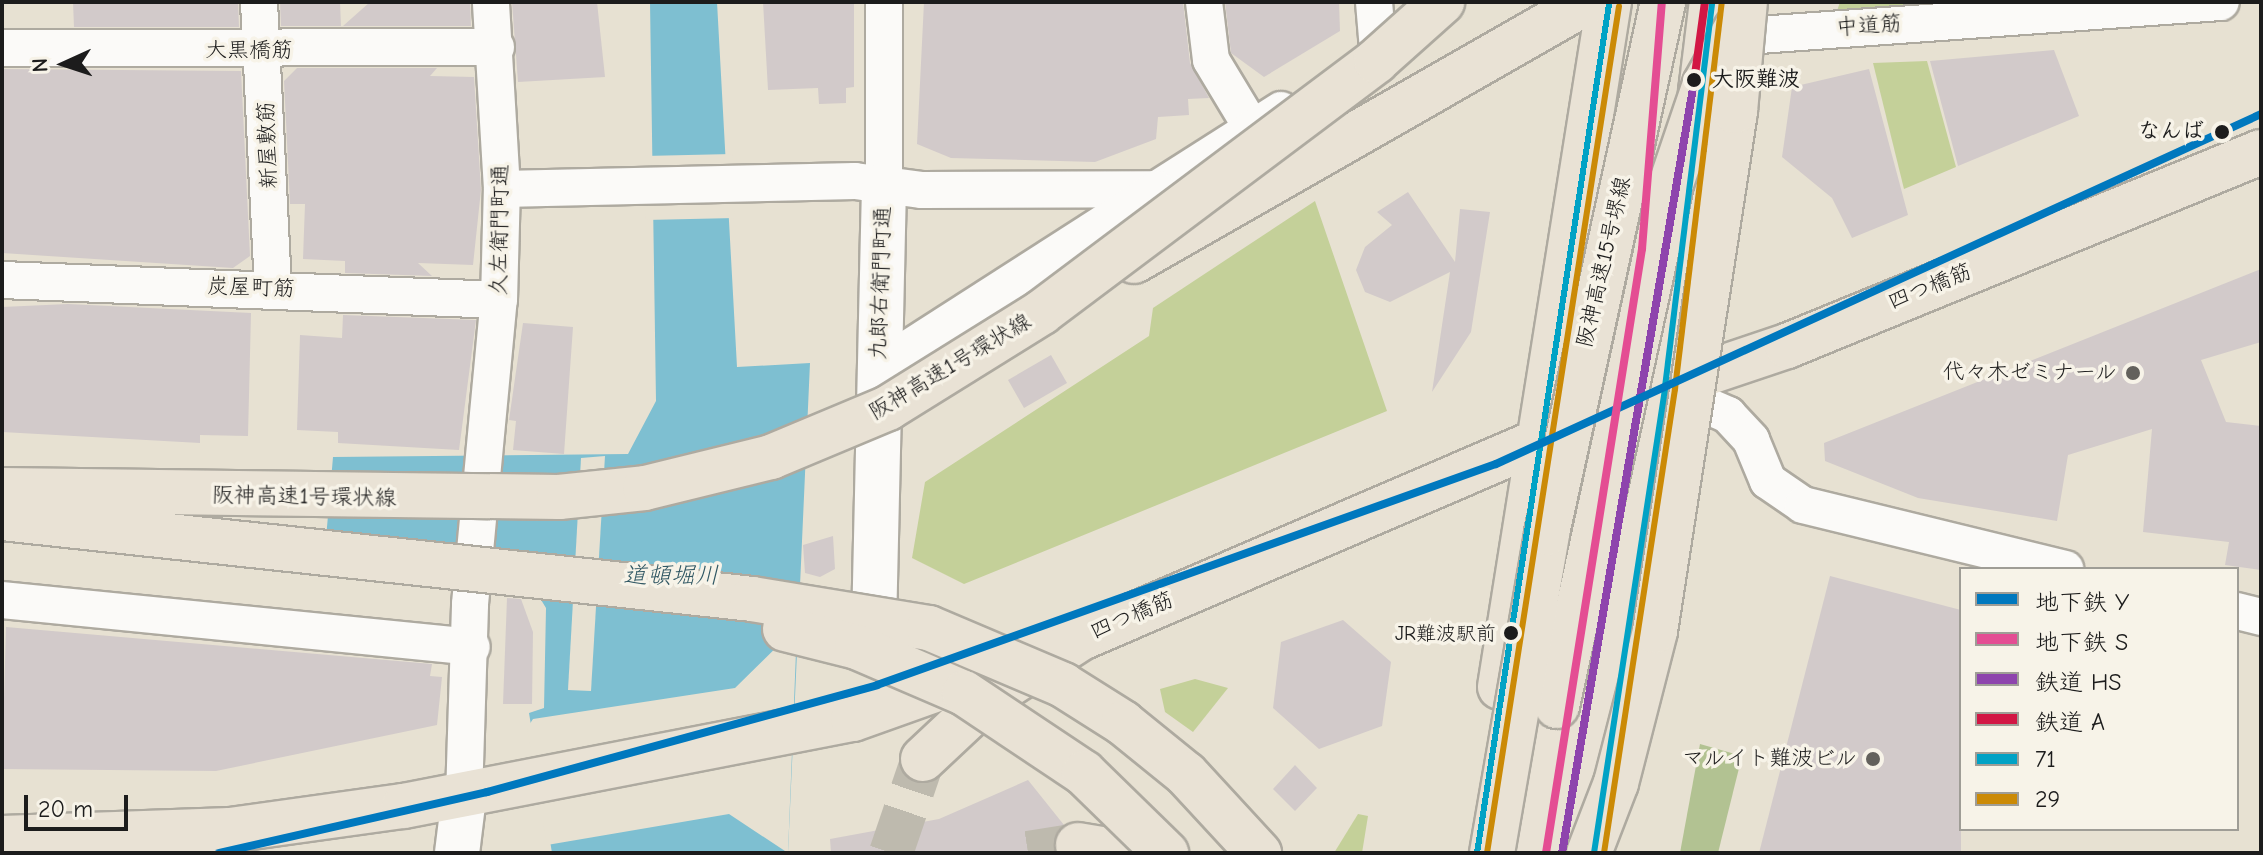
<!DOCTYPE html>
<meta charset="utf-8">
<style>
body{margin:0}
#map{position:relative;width:2263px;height:855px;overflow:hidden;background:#e7e1d2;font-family:"Comic Neue","Klee One",sans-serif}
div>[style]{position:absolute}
.green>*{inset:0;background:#c4d099}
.forest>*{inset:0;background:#b2c292}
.water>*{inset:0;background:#7ebfd1}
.pier>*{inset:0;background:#e7e1d2}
.building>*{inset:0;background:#d2caca}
.motorway-tunnel>*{height:44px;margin-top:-22px;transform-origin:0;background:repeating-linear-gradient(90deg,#bebaae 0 44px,transparent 0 66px)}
.roads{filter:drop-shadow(2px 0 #aeaaa0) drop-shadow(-2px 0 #aeaaa0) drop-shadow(0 2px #aeaaa0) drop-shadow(0 -2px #aeaaa0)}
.minor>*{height:36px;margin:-18px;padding:0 18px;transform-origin:18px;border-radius:18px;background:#fbfaf8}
.tertiary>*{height:44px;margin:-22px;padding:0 22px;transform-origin:22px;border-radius:22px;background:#fbfaf8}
.primary>*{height:44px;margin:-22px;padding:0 22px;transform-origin:22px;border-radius:22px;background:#e9e2d5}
.motorway>*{height:44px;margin:-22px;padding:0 22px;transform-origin:22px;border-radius:22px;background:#e9e2d5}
.bridges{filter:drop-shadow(2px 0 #aeaaa0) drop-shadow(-2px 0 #aeaaa0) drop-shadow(0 2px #aeaaa0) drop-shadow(0 -2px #aeaaa0)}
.motorway-bridge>*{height:44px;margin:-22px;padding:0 22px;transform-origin:22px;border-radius:22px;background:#e9e2d5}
.bus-1>*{height:6px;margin:-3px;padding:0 3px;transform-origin:3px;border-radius:3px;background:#01a2c5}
.bus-2>*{height:6px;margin:-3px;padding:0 3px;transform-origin:3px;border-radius:3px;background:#cb8a06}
.rail-1>*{height:8px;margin:-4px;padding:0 4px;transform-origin:4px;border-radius:4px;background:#8e44ad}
.rail-2>*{height:8px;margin:-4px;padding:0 4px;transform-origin:4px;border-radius:4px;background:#d21644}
.metro-1>*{height:8px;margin:-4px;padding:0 4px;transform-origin:4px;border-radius:4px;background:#0078be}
.metro-2>*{height:8px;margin:-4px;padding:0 4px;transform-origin:4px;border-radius:4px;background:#e44d93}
.dots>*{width:22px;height:22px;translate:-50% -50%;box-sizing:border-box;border:4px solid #f7f3e8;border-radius:50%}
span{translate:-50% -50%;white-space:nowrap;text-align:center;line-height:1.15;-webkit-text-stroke:7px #f7f3e8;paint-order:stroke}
.bus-label{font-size:20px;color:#1c1c1c}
.right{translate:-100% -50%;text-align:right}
.street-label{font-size:22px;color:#1c1c1c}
.stop-label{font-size:22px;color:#1c1c1c;font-weight:700}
.left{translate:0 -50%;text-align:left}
.poi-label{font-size:22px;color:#1c1c1c}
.water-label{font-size:24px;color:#315864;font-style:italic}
.frame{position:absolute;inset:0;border:4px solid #1c1c1c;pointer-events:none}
.legend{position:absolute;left:1959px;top:567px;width:280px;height:264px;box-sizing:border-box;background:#f7f3e8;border:2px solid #9f9d96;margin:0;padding:10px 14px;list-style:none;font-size:24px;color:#1c1c1c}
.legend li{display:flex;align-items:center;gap:16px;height:40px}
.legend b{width:40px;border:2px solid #9f9d96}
.north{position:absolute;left:24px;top:24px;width:80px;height:80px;-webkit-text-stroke:6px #f7f3e8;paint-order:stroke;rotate:267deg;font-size:22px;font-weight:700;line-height:32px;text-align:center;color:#1c1c1c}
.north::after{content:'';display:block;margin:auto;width:28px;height:36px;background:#1c1c1c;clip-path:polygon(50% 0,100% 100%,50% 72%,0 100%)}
.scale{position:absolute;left:24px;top:795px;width:104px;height:36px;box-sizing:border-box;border:4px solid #1c1c1c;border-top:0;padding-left:10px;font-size:24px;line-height:28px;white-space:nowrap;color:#1c1c1c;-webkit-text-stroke:6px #f7f3e8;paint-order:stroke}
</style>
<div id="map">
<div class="green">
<div style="clip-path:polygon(1840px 2px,1983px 2px,1837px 11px)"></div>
<div style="clip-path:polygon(1927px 61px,1956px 167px,1904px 189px,1873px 63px)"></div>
<div style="clip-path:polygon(1315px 201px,1387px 411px,964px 584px,912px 558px,925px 482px,1149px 336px,1153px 308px)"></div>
<div style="clip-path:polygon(1195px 679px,1228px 688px,1193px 732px,1165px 712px,1160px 689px)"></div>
<div style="clip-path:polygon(1358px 814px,1368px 816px,1362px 853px,1334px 853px)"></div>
</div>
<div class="forest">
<div style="clip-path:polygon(1700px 744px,1742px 756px,1718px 853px,1680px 853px)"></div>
</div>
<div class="water">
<div style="clip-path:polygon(650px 2px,717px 2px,737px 367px,810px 363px,788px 853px,552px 853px,529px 713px,544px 708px,546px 608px,529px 580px,324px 562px,333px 457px,628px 454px,656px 401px)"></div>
</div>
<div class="pier">
<div style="clip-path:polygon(732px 154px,735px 218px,646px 220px,644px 156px)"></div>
<div style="clip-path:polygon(605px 456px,591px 691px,568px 690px,581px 458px)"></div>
<div style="clip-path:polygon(797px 627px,788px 853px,729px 814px,547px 845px,527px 728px,533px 719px,735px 688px)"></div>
</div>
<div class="building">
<div style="clip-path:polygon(73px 2px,238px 2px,239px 27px,74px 27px)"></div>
<div style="clip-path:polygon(280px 2px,340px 2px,341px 26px,281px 26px)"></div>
<div style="clip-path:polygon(370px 2px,470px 2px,471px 26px,343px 26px)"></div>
<div style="clip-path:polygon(512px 2px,597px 2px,605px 77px,518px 82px)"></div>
<div style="clip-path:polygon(763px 2px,854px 2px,854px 87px,846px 88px,846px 103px,819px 104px,818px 88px,768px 90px)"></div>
<div style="clip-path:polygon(924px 2px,1183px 2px,1190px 63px,1209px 98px,1188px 99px,1189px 115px,1158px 117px,1156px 139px,1095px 162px,951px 158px,917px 144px)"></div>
<div style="clip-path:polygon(1225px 2px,1339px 2px,1340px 31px,1264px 77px,1231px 53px)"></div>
<div style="clip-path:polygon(2054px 50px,2079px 116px,1958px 166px,1930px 61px)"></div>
<div style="clip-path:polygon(297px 68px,437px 68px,430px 76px,474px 77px,481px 190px,473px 265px,418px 263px,432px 276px,345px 273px,345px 261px,303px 259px,305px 204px,290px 204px,284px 81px)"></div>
<div style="clip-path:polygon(2px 69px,241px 71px,250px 256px,233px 268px,2px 253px)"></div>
<div style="clip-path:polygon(1869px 69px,1908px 215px,1852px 238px,1832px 198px,1782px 157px,1792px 87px)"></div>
<div style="clip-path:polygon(1408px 192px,1455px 262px,1460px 209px,1490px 212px,1471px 332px,1432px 392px,1450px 272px,1390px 302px,1365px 292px,1356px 270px,1365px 247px,1392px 225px,1377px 212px)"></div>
<div style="clip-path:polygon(2261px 269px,2261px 342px,2201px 360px,2226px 422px,2261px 426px,2261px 570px,2225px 565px,2229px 542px,2143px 532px,2152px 429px,2068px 455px,2057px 521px,1918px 498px,1825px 461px,1824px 443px)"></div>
<div style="clip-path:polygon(68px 304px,251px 313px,248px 436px,200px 435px,200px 443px,2px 432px,2px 307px)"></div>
<div style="clip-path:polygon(343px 315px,476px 320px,459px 450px,338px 443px,338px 432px,297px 430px,300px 335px,342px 338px)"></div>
<div style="clip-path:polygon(523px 323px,573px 327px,564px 454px,513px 450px,516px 421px,509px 420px)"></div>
<div style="clip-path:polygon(1051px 355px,1067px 383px,1024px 408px,1008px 380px)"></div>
<div style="clip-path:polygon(833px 536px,835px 569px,820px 577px,805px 573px,803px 545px)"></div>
<div style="clip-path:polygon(1830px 576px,1961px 610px,1961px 853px,1759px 853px)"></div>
<div style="clip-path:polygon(507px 598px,521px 599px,533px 632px,532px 704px,503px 704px)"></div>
<div style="clip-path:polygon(1343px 620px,1391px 662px,1382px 726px,1319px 749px,1273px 708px,1281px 642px)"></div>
<div style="clip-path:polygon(6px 627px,432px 664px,430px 676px,442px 677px,437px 725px,216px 771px,2px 769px)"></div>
<div style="clip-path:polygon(1295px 765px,1317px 788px,1295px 811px,1273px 789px)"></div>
<div style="clip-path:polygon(1028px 780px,1064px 825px,1054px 853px,831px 853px,830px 839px,939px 819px)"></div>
</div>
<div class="motorway-tunnel">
<div style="left:891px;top:853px;width:99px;rotate:-71.2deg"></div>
<div style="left:1028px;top:853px;width:51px;rotate:-9.1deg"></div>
</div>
<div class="roads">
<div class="minor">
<div style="left:259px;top:2px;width:287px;rotate:87.2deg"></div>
<div style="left:1204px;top:2px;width:58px;rotate:83.1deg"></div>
<div style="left:1211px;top:60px;width:79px;rotate:58.9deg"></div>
<div style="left:1374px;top:2px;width:48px;rotate:85.2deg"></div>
<div style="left:1717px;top:38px;width:505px;rotate:-4.09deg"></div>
<div style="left:2px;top:48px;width:494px;rotate:-0.1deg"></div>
<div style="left:884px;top:185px;width:183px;rotate:-90deg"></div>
<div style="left:502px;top:189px;width:353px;rotate:-1.3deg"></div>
<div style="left:855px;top:181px;width:68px;rotate:7.7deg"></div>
<div style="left:922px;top:190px;width:235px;rotate:-0.2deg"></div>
<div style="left:1157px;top:189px;width:147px;rotate:-32.5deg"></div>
<div style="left:2px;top:280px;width:497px;rotate:2.3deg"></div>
<div style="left:878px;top:368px;width:331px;rotate:-32.7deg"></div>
<div style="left:1666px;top:388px;width:68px;rotate:23.5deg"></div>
<div style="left:1728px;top:415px;width:34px;rotate:47deg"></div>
<div style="left:1751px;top:440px;width:44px;rotate:67.5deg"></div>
<div style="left:1768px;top:481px;width:42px;rotate:34.4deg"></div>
<div style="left:1803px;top:505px;width:270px;rotate:13.7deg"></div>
<div style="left:2px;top:600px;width:472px;rotate:5.7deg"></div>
<div style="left:2237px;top:611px;width:25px;rotate:14deg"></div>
<div style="left:464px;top:797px;width:193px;rotate:-88.2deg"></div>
<div style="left:470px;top:604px;width:305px;rotate:-84.6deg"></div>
<div style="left:499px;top:300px;width:111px;rotate:-88.5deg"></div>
<div style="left:502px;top:189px;width:187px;rotate:-93.4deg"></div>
</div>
<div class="tertiary">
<div style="left:882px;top:657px;width:31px;rotate:-105deg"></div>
<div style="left:874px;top:627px;width:442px;rotate:-88.7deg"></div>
<div style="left:457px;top:853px;width:56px;rotate:-82.9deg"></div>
</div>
<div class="primary">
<div style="left:1701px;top:91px;width:90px;rotate:-83deg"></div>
<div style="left:1500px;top:687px;width:694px;rotate:-80.96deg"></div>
<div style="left:1612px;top:737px;width:580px;rotate:-82.07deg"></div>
<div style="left:2px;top:838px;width:228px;rotate:-2deg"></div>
<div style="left:230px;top:830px;width:176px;rotate:-7.9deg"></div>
<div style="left:404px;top:806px;width:457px;rotate:-11deg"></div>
<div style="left:853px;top:719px;width:242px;rotate:-19.6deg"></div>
<div style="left:1081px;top:638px;width:636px;rotate:-23.26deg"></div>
<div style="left:1665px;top:387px;width:129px;rotate:-18.6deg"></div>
<div style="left:1787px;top:346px;width:512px;rotate:-22.26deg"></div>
</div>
<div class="motorway">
<div style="left:1134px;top:261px;width:522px;rotate:-29.76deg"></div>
<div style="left:923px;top:759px;width:91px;rotate:-43.2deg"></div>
<div style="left:989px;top:697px;width:109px;rotate:-32.7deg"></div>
<div style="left:1078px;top:845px;width:49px;rotate:9.5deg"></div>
<div style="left:1527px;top:853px;width:150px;rotate:-78.5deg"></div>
<div style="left:1560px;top:853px;width:362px;rotate:-78.7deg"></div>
</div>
</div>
<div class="bridges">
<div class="motorway-bridge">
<div style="left:2px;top:490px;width:557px;rotate:0.72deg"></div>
<div style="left:559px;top:497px;width:86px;rotate:-6deg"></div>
<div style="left:645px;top:488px;width:130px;rotate:-13.8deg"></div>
<div style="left:771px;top:457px;width:127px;rotate:-22.7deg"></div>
<div style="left:888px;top:408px;width:181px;rotate:-31.9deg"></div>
<div style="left:1042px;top:312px;width:418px;rotate:-36.9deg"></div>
<div style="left:1376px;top:61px;width:89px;rotate:-41.8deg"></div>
<div style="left:2px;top:518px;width:754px;rotate:6.16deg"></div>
<div style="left:752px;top:599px;width:179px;rotate:9.3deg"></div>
<div style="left:929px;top:628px;width:146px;rotate:23deg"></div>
<div style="left:1063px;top:685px;width:71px;rotate:32.3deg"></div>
<div style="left:1123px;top:723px;width:81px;rotate:39deg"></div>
<div style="left:1186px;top:774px;width:108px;rotate:47.3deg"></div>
<div style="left:785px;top:629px;width:74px;rotate:14deg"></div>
<div style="left:857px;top:647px;width:116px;rotate:23.3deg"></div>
<div style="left:964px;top:693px;width:144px;rotate:33.7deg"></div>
<div style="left:1084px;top:773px;width:115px;rotate:44.3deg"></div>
<div style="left:1557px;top:706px;width:534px;rotate:-77.68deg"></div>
<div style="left:1671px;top:184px;width:106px;rotate:-71.2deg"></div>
<div style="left:1705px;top:84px;width:63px;rotate:-60.6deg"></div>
<div style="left:1492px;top:853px;width:325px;rotate:-80.2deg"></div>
<div style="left:1547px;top:533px;width:544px;rotate:-77.68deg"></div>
<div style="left:1589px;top:853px;width:75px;rotate:-68.9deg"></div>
<div style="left:1616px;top:783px;width:157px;rotate:-75.6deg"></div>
<div style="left:1655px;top:631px;width:526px;rotate:-81.25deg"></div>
<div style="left:1735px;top:111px;width:109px;rotate:-84.8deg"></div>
</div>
</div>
<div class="bus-1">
<div style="left:1477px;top:853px;width:859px;rotate:-81.16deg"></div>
<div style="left:1594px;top:853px;width:471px;rotate:-81.3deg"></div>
<div style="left:1665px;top:387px;width:388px;rotate:-83deg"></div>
</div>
<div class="bus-2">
<div style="left:1487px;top:853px;width:857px;rotate:-81.14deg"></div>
<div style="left:1604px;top:853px;width:469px;rotate:-81.3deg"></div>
<div style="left:1675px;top:389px;width:389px;rotate:-83.1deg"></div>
</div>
<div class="rail-1">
<div style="left:1562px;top:853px;width:782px;rotate:-80.28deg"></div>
</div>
<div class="rail-2">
<div style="left:1694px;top:82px;width:81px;rotate:-82.2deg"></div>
</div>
<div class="metro-1">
<div style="left:219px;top:853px;width:275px;rotate:-12.8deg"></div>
<div style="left:487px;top:792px;width:404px;rotate:-15.3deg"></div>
<div style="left:877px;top:685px;width:657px;rotate:-19.65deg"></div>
<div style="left:1496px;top:464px;width:841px;rotate:-24.58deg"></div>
</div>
<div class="metro-2">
<div style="left:1546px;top:853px;width:612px;rotate:-80.97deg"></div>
<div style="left:1642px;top:249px;width:248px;rotate:-85.4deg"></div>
</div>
<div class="dots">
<div style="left:1694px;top:80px;background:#1c1c1c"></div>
<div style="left:2222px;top:132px;background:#1c1c1c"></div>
<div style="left:2133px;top:373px;background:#63615c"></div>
<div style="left:1511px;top:633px;background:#1c1c1c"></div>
<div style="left:1873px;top:759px;background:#63615c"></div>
</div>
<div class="bus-label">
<span class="right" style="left:1496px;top:633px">JR難波駅前</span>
</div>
<div class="street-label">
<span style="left:1869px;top:26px;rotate:-4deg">中道筋</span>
<span style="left:249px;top:51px">大黒橋筋</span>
<span style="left:268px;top:145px;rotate:-92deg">新屋敷筋</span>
<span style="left:500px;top:230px;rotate:-89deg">久左衛門町通</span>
<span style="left:1604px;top:262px;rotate:-77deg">阪神高速15号堺線</span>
<span style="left:881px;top:283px;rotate:-88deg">九郎右衛門町通</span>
<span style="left:1930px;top:287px;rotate:-22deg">四つ橋筋</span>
<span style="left:251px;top:288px;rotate:2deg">炭屋町筋</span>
<span style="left:950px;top:367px;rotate:-31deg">阪神高速1号環状線</span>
<span style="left:304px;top:497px;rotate:1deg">阪神高速1号環状線</span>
<span style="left:1132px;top:616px;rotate:-23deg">四つ橋筋</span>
</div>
<div class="stop-label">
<span class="left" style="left:1712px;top:80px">大阪難波</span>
<span class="right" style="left:2204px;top:132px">なんば</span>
</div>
<div class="poi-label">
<span class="right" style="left:2117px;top:373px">代々木ゼミナール</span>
<span class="right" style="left:1857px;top:759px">マルイト難波ビル</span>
</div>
<div class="water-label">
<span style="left:671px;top:576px">道頓堀川</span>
</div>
<div class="frame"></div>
<ul class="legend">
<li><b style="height:10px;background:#0078be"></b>地下鉄 Y</li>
<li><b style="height:10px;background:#e44d93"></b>地下鉄 S</li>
<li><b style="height:10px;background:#8e44ad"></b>鉄道 HS</li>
<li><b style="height:10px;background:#d21644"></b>鉄道 A</li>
<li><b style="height:10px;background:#01a2c5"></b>71</li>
<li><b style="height:10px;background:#cb8a06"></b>29</li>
</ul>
<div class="north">N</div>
<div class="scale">20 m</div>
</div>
